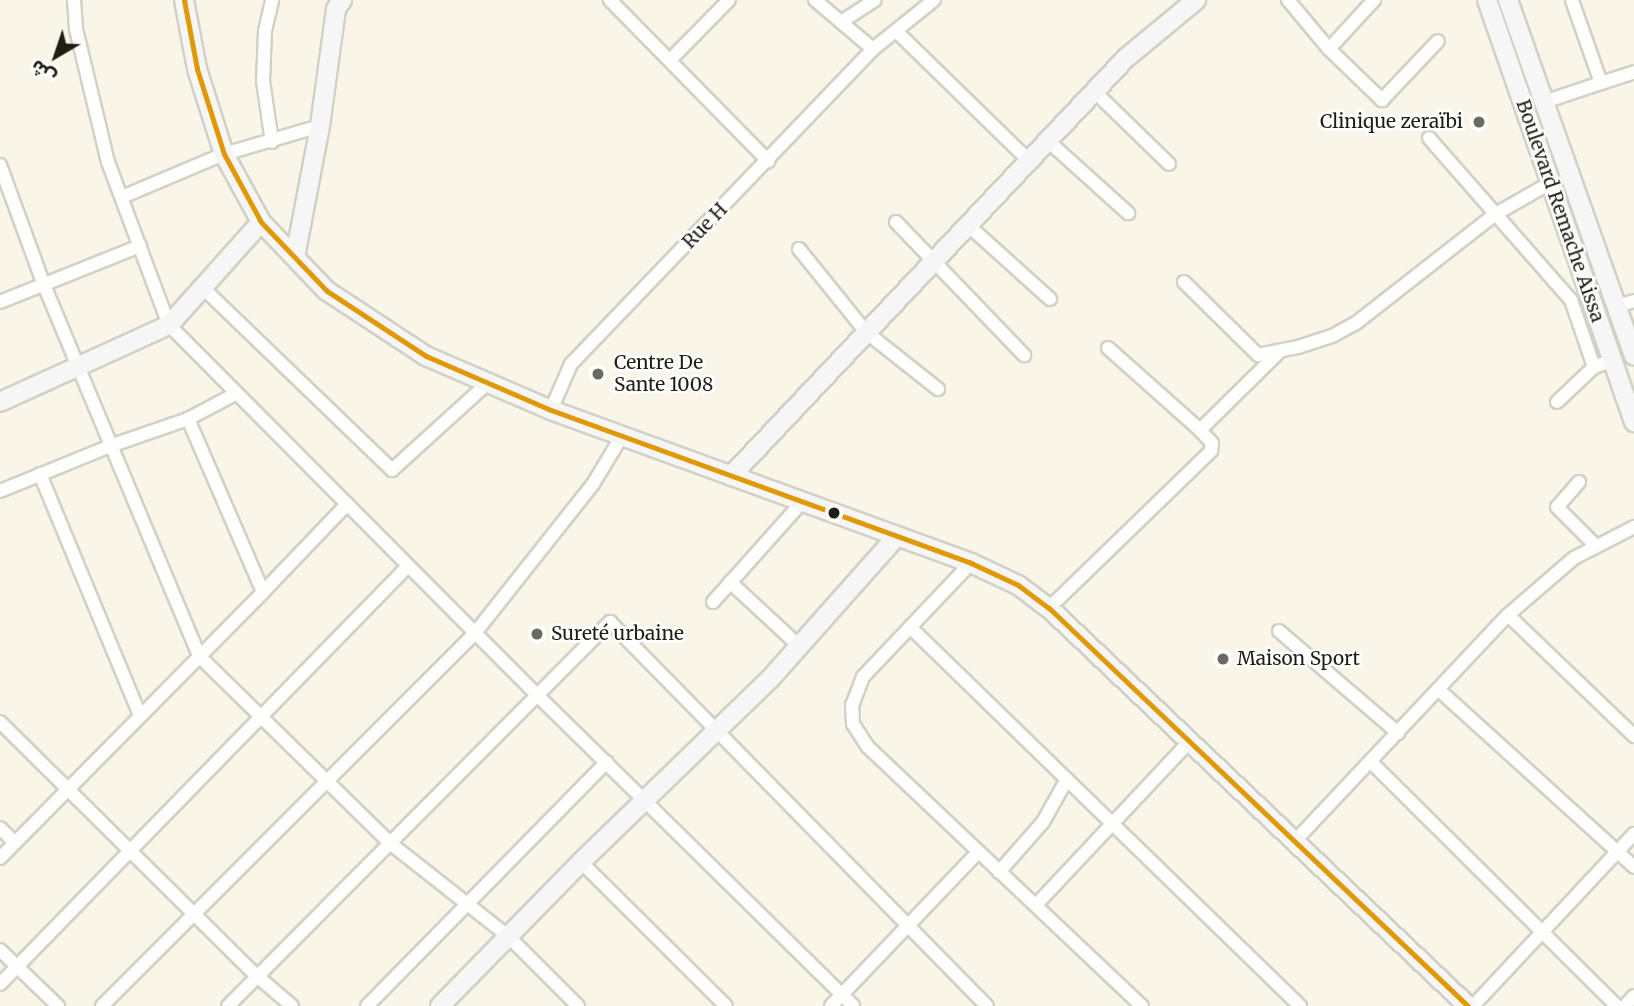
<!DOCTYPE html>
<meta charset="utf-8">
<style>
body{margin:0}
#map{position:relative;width:1634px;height:1006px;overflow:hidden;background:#f9f6e9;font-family:Merriweather,"Noto Sans Arabic",serif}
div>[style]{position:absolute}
.roads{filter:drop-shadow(2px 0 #d2d1c5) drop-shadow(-2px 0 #d2d1c5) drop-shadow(0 2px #d2d1c5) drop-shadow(0 -2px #d2d1c5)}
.street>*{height:12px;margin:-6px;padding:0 6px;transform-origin:6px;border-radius:6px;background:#fefefc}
.secondary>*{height:18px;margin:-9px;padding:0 9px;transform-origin:9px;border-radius:9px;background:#f6f6f7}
.bus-1>*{height:5px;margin:-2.5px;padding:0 2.5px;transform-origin:2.5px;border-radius:2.5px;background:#e19802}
.dots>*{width:19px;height:19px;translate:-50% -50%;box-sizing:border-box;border:4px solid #fff;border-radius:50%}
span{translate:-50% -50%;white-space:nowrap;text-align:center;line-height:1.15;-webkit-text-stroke:5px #fff;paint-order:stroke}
.poi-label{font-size:19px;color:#1f1e13}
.right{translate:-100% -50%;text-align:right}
.left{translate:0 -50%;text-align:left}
.street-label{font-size:19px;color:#1f1e13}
.north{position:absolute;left:21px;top:21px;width:70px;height:70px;-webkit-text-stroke:5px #fff;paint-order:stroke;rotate:219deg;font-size:19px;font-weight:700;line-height:28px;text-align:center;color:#1f1e13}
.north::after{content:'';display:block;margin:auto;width:24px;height:32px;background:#1f1e13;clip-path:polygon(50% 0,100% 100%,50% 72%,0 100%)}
</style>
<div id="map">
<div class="roads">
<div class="street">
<div style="left:74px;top:0;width:29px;rotate:86deg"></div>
<div style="left:76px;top:29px;width:137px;rotate:76.5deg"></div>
<div style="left:108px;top:162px;width:174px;rotate:69.5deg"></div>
<div style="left:169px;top:325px;width:522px;rotate:45.16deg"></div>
<div style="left:537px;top:695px;width:443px;rotate:44.5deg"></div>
<div style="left:610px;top:0;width:226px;rotate:45.5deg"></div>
<div style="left:815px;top:0;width:76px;rotate:40.2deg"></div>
<div style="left:1288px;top:0;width:64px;rotate:50.1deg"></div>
<div style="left:1329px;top:49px;width:74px;rotate:43.9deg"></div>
<div style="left:1382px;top:100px;width:81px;rotate:-46.5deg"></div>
<div style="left:841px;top:22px;width:40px;rotate:-32.9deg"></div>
<div style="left:896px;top:31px;width:186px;rotate:44.3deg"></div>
<div style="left:1329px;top:49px;width:67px;rotate:-47.4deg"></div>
<div style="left:670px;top:60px;width:84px;rotate:-45.5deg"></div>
<div style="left:1601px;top:83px;width:35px;rotate:-18deg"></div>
<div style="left:1095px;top:92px;width:103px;rotate:44.2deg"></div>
<div style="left:1544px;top:102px;width:60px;rotate:-18.4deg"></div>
<div style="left:1601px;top:83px;width:88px;rotate:-109.3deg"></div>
<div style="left:1429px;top:138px;width:215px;rotate:48.8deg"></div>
<div style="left:1571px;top:300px;width:71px;rotate:71.1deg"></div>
<div style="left:1048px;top:141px;width:108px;rotate:42deg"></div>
<div style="left:272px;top:142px;width:62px;rotate:-98.4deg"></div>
<div style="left:263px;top:81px;width:50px;rotate:-87.7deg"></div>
<div style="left:265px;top:31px;width:32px;rotate:-77deg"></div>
<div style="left:0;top:165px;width:128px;rotate:69.9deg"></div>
<div style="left:44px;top:285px;width:402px;rotate:67.3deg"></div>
<div style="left:199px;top:656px;width:269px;rotate:44.4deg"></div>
<div style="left:391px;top:844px;width:149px;rotate:38.2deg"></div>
<div style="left:508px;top:936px;width:99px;rotate:45deg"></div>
<div style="left:122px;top:197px;width:111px;rotate:-22.9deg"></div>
<div style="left:224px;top:154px;width:100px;rotate:-16.3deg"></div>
<div style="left:896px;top:222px;width:185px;rotate:46.1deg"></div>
<div style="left:969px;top:226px;width:109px;rotate:42deg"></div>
<div style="left:799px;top:249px;width:107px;rotate:51.1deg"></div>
<div style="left:866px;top:332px;width:92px;rotate:38.4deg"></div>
<div style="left:1184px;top:282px;width:104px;rotate:44.6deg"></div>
<div style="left:1258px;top:355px;width:41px;rotate:-11.3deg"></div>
<div style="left:1298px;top:347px;width:38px;rotate:-18deg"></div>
<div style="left:1334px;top:335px;width:25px;rotate:-29deg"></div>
<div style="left:1356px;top:323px;width:175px;rotate:-38deg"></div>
<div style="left:1494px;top:215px;width:64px;rotate:-29.7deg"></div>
<div style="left:202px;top:287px;width:264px;rotate:43.9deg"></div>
<div style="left:392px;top:470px;width:130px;rotate:-42.2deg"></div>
<div style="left:0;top:302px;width:151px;rotate:-21.8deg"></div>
<div style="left:1617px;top:306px;width:18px;rotate:-16deg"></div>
<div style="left:1108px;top:348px;width:123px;rotate:41.7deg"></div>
<div style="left:1200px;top:430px;width:111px;rotate:-44.6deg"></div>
<div style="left:1557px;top:402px;width:51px;rotate:-43.4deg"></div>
<div style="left:1594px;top:367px;width:20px;rotate:-20deg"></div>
<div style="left:551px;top:410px;width:50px;rotate:-66.5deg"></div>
<div style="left:571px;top:364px;width:436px;rotate:-46.2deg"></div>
<div style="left:873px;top:49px;width:78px;rotate:-38.8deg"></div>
<div style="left:40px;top:474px;width:262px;rotate:67.5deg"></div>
<div style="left:1579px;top:482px;width:33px;rotate:131deg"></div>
<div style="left:1557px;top:507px;width:54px;rotate:45deg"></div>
<div style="left:0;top:491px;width:119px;rotate:-22.2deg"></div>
<div style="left:110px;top:446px;width:83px;rotate:-19.1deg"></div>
<div style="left:188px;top:419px;width:55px;rotate:-28deg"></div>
<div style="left:971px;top:563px;width:157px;rotate:133.5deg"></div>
<div style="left:863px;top:677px;width:30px;rotate:111deg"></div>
<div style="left:852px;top:705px;width:19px;rotate:87deg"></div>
<div style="left:853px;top:724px;width:27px;rotate:57deg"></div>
<div style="left:868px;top:747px;width:377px;rotate:43.4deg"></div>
<div style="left:730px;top:582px;width:94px;rotate:42.8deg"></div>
<div style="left:263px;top:592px;width:122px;rotate:-46.3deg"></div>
<div style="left:713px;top:602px;width:134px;rotate:-48.3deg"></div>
<div style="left:1049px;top:608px;width:226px;rotate:-44.1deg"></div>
<div style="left:1211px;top:451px;width:8px;rotate:-83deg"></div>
<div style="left:1212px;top:443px;width:18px;rotate:-133deg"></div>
<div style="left:1508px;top:615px;width:175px;rotate:43.8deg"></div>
<div style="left:910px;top:627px;width:544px;rotate:44.18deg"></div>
<div style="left:1279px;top:631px;width:157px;rotate:40.6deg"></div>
<div style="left:1439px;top:690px;width:263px;rotate:42.2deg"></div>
<div style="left:0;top:722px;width:361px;rotate:44.7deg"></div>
<div style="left:257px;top:976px;width:46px;rotate:40.6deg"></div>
<div style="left:1371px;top:762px;width:346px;rotate:44.8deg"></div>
<div style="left:0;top:828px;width:21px;rotate:45deg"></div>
<div style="left:1293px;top:843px;width:313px;rotate:-46.7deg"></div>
<div style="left:1508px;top:615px;width:87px;rotate:-40.8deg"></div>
<div style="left:1574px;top:558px;width:68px;rotate:-27.3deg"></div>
<div style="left:0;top:858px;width:374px;rotate:-45.3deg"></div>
<div style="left:263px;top:592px;width:189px;rotate:-113.4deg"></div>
<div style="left:581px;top:862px;width:204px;rotate:44.8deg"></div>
<div style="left:999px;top:872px;width:67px;rotate:-48.7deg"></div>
<div style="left:1043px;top:822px;width:49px;rotate:-60.8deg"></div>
<div style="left:1036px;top:905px;width:222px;rotate:-46.8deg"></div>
<div style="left:0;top:950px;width:81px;rotate:44deg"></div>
<div style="left:0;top:984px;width:584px;rotate:-45.69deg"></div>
<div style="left:102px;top:1006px;width:528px;rotate:-45deg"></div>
<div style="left:475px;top:633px;width:190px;rotate:-51.6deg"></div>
<div style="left:593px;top:484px;width:56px;rotate:-58.9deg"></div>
<div style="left:228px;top:1006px;width:542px;rotate:-45.15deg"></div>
<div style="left:610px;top:622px;width:538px;rotate:45.53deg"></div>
<div style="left:367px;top:1006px;width:342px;rotate:-45.5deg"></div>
<div style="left:831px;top:1006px;width:213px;rotate:-46.3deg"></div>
<div style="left:1473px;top:1006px;width:236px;rotate:-46.9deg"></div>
<div style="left:1625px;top:1006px;width:13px;rotate:-48deg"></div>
</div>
<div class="secondary">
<div style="left:184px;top:0;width:70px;rotate:79.3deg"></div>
<div style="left:197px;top:69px;width:89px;rotate:72.4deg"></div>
<div style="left:224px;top:154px;width:77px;rotate:61.4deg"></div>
<div style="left:261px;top:222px;width:95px;rotate:46.3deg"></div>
<div style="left:327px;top:291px;width:118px;rotate:33.3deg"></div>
<div style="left:426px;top:356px;width:136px;rotate:23.4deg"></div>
<div style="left:551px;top:410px;width:447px;rotate:20deg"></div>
<div style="left:971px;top:563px;width:52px;rotate:25.1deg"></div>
<div style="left:1018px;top:585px;width:39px;rotate:37deg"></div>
<div style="left:1049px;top:608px;width:578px;rotate:43.53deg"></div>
<div style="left:1487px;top:0;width:447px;rotate:70.8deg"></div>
<div style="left:1508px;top:0;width:377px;rotate:70.5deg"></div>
<div style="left:295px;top:257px;width:133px;rotate:-79.2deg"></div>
<div style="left:320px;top:126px;width:118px;rotate:-82.2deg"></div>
<div style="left:336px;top:9px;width:11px;rotate:-56deg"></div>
<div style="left:0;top:402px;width:186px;rotate:-24.5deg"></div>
<div style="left:169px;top:325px;width:138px;rotate:-48.2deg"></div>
<div style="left:731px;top:476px;width:575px;rotate:-46.62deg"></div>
<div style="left:1126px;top:58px;width:91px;rotate:-39.6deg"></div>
<div style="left:440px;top:1006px;width:202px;rotate:-45.6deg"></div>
<div style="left:581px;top:862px;width:263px;rotate:-44.1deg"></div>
<div style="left:770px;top:679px;width:190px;rotate:-48.4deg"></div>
</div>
</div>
<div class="bus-1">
<div style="left:184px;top:0;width:70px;rotate:79.3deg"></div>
<div style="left:197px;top:69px;width:89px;rotate:72.4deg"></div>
<div style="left:224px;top:154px;width:77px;rotate:61.4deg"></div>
<div style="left:261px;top:222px;width:95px;rotate:46.3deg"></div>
<div style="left:327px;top:291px;width:118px;rotate:33.3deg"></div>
<div style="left:426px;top:356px;width:136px;rotate:23.4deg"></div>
<div style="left:551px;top:410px;width:447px;rotate:20deg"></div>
<div style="left:971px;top:563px;width:52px;rotate:25.1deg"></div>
<div style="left:1018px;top:585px;width:39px;rotate:37deg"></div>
<div style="left:1049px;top:608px;width:578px;rotate:43.53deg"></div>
</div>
<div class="dots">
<div style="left:1479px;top:122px;background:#6b6a5e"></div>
<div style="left:598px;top:374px;background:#6b6a5e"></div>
<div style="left:834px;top:513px;background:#1f1e13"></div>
<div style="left:537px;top:634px;background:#6b6a5e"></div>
<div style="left:1223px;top:659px;background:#6b6a5e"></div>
</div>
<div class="poi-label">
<span class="right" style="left:1463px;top:122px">Clinique zeraïbi</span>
<span class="left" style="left:614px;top:374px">Centre De<br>Sante 1008</span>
<span class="left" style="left:551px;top:634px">Sureté urbaine</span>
<span class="left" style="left:1237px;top:659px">Maison Sport</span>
</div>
<div class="street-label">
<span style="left:1560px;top:211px;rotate:71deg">Boulevard Remache Aissa</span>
<span style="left:705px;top:226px;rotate:-46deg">Rue H</span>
</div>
<div class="north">ش</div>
</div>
